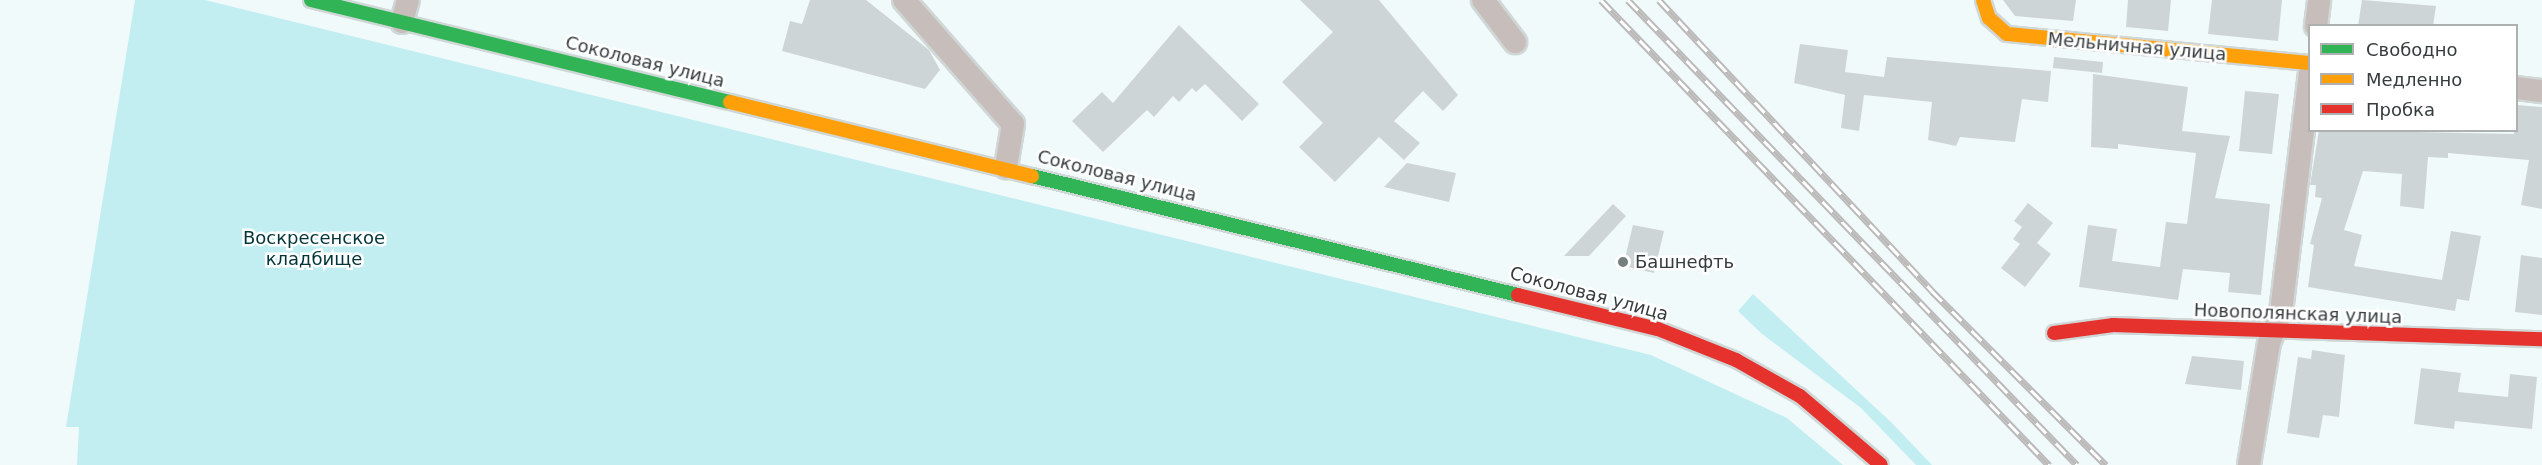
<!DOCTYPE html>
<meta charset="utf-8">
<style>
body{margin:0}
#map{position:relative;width:2542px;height:465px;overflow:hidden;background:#f1fafa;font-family:"DejaVu Sans",sans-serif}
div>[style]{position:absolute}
.green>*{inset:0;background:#c2eef2}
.building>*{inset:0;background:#ced5d6}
.roads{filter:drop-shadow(2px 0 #d0d7d7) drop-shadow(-2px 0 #d0d7d7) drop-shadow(0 2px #d0d7d7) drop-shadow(0 -2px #d0d7d7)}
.street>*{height:22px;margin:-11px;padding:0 11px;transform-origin:11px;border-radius:11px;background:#c7bebb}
.fast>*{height:14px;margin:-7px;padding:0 7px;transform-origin:7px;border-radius:7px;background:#30b455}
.slow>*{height:14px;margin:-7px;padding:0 7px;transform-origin:7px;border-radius:7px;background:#ff9f0a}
.jam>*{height:14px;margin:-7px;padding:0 7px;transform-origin:7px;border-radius:7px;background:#e5322d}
.rail>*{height:7px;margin-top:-3.5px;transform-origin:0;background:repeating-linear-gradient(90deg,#fff 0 14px,#bbbab9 0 28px);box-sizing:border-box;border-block:2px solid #bbbab9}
.dots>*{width:16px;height:16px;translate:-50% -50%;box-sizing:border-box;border:3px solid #fff;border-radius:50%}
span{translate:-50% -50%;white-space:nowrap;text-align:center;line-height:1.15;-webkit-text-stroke:5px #fff;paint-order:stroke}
.street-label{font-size:18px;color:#363c3d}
.park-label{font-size:18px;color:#00353a}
.poi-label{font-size:18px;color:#363c3d}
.left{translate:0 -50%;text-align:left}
.legend{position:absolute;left:2308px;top:24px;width:210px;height:108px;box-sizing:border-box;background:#fff;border:2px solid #afb1b1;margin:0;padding:8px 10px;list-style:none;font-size:18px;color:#363c3d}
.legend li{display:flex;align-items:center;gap:12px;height:30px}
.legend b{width:30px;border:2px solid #afb1b1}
</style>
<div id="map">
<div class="green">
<div style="clip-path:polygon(135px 0,205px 0,1651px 355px,1787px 418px,1843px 465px,77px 465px,79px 427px,66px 427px)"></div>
<div style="clip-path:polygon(1753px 294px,1892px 423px,1932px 465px,1916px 465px,1861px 408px,1762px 334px,1738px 311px)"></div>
</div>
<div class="building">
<div style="clip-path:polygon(810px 0,866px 0,929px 50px,940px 70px,925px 89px,782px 51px,790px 21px,802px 24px)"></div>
<div style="clip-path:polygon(1300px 0,1379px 0,1458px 95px,1443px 111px,1423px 91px,1394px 121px,1420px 143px,1404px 160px,1379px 137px,1335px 182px,1299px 147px,1323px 123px,1282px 82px,1333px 32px)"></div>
<div style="clip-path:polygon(2003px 0,2076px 0,2073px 21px,2015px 16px)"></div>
<div style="clip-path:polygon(2128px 0,2171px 0,2168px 31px,2126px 27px)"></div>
<div style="clip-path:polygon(2212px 0,2282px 0,2278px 41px,2208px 34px)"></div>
<div style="clip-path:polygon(2362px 0,2436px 6px,2433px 26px,2358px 26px)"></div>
<div style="clip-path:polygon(1179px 25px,1259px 104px,1242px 121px,1205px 84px,1196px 92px,1192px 88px,1179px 102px,1173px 96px,1154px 117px,1147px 110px,1103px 152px,1072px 121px,1102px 92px,1113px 103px)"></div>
<div style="clip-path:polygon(1800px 44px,1848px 50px,1845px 72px,1884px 77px,1887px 57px,2051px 71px,2048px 102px,2022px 99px,2015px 142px,1960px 137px,1956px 146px,1928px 140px,1932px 102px,1864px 95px,1859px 131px,1841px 128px,1845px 95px,1794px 83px)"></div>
<div style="clip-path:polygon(2054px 57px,2103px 62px,2102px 73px,2053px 68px)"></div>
<div style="clip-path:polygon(2093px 74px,2188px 87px,2182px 131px,2230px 136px,2215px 198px,2270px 204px,2261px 295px,2228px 292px,2230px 273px,2183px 269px,2178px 300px,2079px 287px,2088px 225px,2117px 229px,2112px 261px,2160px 267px,2166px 222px,2187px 224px,2196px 153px,2118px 144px,2118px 149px,2091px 147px)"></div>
<div style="clip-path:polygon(2245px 91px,2279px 94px,2272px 154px,2239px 151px)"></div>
<div style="clip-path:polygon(2517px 105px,2542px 107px,2542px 209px,2521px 205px,2529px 160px,2448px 153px,2448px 158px,2428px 157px,2424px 209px,2400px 206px,2402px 174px,2363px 171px,2344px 230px,2362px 235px,2354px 266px,2442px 280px,2451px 231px,2481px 236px,2469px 301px,2457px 299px,2455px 311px,2308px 287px,2314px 245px,2310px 244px,2322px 198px,2315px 197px,2316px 185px,2310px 185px,2319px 130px,2514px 134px)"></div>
<div style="clip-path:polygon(1407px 163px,1456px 173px,1449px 202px,1384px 187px)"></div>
<div style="clip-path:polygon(2028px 203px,2053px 223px,2037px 243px,2051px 254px,2025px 287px,2001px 268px,2020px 244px,2013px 239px,2022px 227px,2014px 221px)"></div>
<div style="clip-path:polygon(1613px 204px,1626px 216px,1589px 256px,1564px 256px)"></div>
<div style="clip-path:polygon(1633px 225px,1664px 231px,1654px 273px,1623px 266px)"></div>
<div style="clip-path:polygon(2521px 255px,2542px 258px,2542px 315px,2515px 312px)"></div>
<div style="clip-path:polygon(2312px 350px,2345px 355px,2339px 417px,2323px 415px,2319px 438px,2287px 433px,2298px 357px,2311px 359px)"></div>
<div style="clip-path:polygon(2192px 356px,2244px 361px,2241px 390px,2185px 384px)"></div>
<div style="clip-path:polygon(2421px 368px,2461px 373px,2458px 392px,2508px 397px,2510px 374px,2537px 377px,2532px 429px,2455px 421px,2454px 429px,2414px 424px)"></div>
</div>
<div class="roads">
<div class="street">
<div style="left:904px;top:0;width:165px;rotate:48.7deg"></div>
<div style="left:1013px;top:124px;width:44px;rotate:99.2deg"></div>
<div style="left:1483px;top:0;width:53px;rotate:52.7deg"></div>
<div style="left:402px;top:22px;width:23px;rotate:-75deg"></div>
<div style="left:2316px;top:26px;width:26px;rotate:-83deg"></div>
<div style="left:2516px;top:88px;width:26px;rotate:7deg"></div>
<div style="left:2249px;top:465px;width:124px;rotate:-80.7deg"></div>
<div style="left:2269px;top:343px;width:33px;rotate:-69deg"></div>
<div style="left:2281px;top:312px;width:240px;rotate:-83.1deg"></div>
</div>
<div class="fast">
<div style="left:311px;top:0;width:431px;rotate:13.7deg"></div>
<div style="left:1032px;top:176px;width:500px;rotate:13.76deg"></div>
</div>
<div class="slow">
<div style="left:1983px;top:0;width:19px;rotate:72deg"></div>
<div style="left:1989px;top:18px;width:24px;rotate:42deg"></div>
<div style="left:2007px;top:34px;width:304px;rotate:5.5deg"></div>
<div style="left:730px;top:102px;width:311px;rotate:13.8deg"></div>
</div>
<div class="jam">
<div style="left:1518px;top:295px;width:144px;rotate:13.7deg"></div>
<div style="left:1658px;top:329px;width:84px;rotate:21.7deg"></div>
<div style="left:1736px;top:360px;width:73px;rotate:29.4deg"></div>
<div style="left:1800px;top:396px;width:106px;rotate:40.4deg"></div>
<div style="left:2054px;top:333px;width:60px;rotate:-7.7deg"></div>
<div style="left:2113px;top:325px;width:429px;rotate:1.9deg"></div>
</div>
</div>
<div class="rail">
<div style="left:1601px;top:0;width:646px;rotate:46.07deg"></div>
<div style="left:1628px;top:0;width:646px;rotate:46deg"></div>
<div style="left:1659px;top:0;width:399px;rotate:46.8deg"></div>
<div style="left:1932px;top:291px;width:246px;rotate:45deg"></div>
</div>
<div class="dots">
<div style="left:1623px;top:262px;background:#777e7f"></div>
</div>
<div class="street-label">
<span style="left:2137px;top:47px;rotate:5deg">Мельничная улица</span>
<span style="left:645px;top:62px;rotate:14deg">Соколовая улица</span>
<span style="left:1117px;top:176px;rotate:14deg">Соколовая улица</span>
<span style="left:1589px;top:294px;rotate:15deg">Соколовая улица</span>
<span style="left:2298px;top:314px;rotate:2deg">Новополянская улица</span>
</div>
<div class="park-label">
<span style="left:314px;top:249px">Воскресенское<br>кладбище</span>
</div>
<div class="poi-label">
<span class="left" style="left:1635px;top:262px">Башнефть</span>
</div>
<ul class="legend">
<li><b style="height:8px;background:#30b455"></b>Свободно</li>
<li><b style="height:8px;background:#ff9f0a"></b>Медленно</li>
<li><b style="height:8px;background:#e5322d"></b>Пробка</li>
</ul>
</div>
